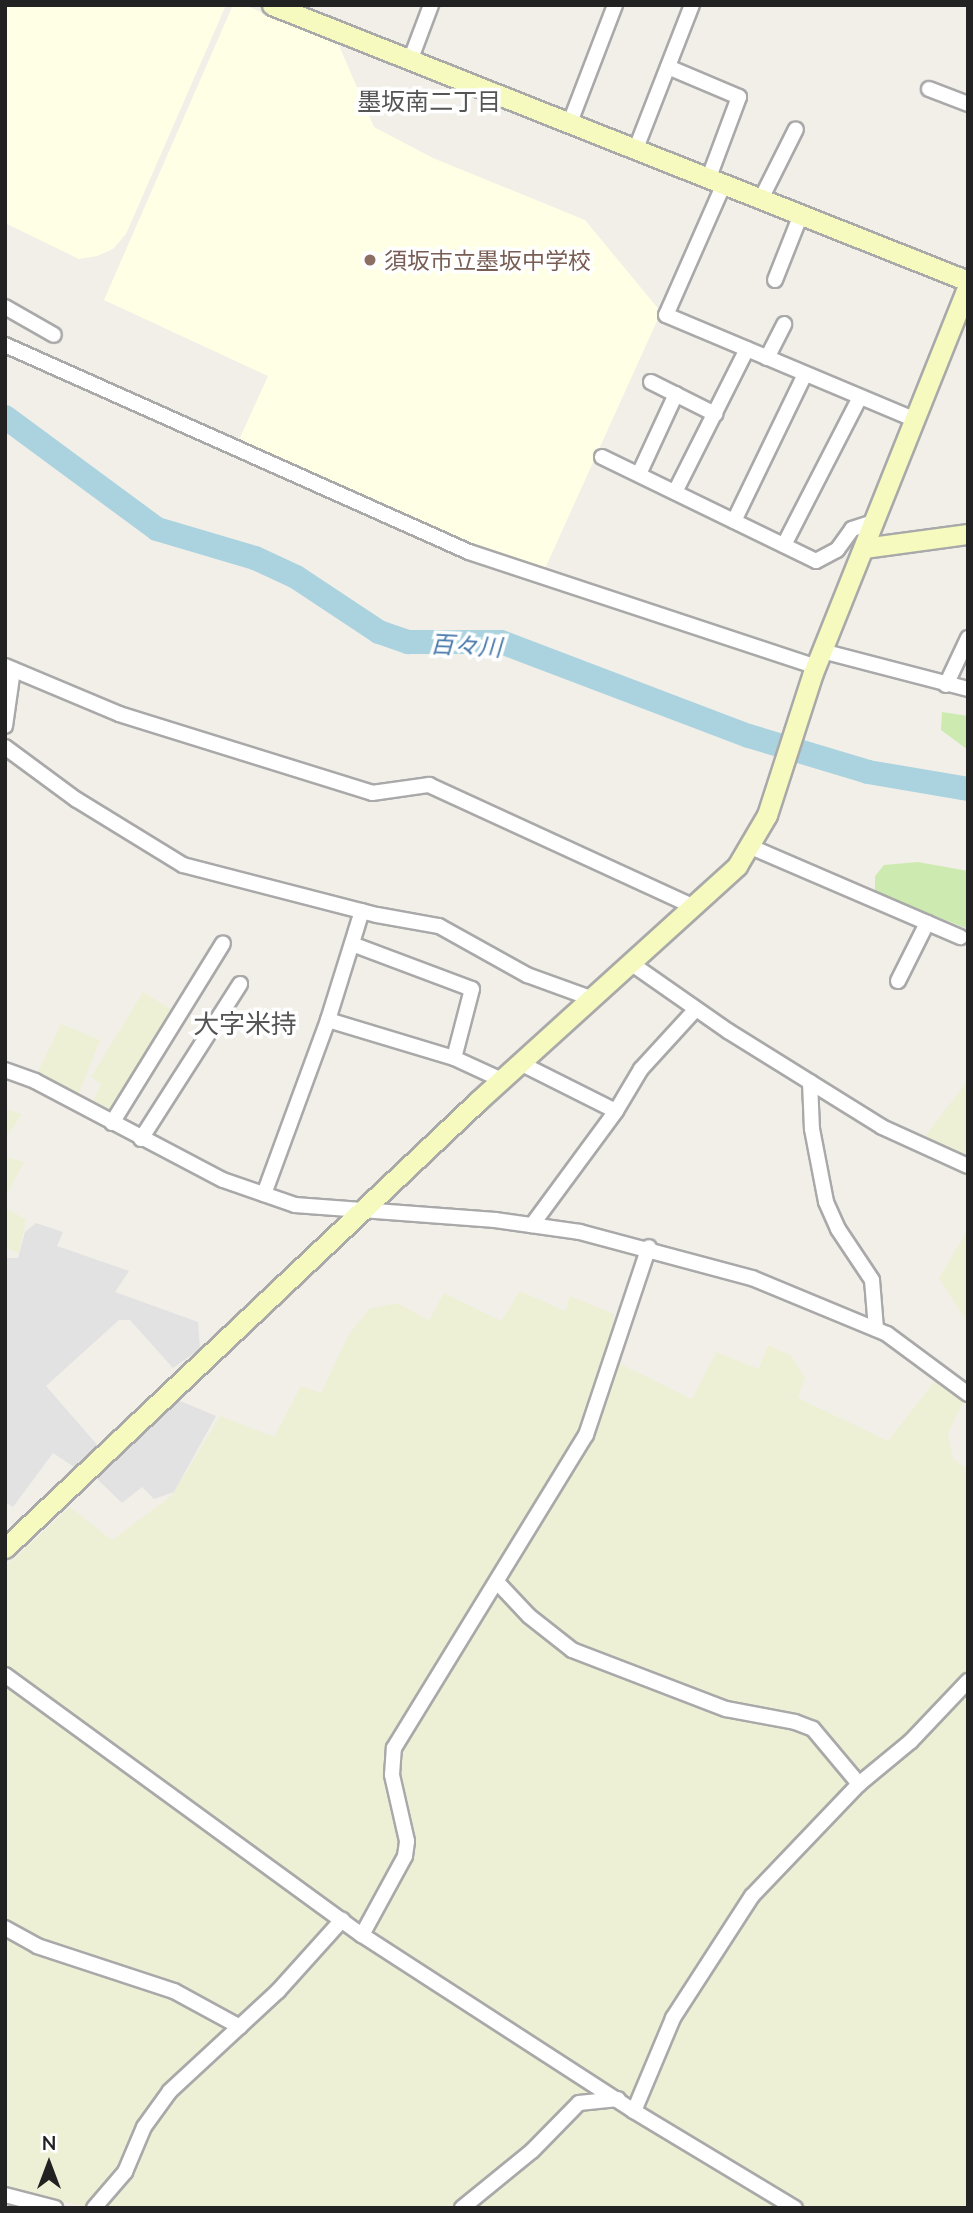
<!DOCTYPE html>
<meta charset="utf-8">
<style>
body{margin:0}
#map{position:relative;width:973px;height:2213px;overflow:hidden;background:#f2efe9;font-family:Lato,"Noto Sans JP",sans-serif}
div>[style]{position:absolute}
.education>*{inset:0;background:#ffffe5}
.farmland>*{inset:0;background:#eef0d5}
.grass>*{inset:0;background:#cdebb0}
.parking>*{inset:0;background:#e2e2e2}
.river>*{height:24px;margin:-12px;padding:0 12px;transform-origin:12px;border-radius:12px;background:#aad3df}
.roads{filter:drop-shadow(2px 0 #a9a9a9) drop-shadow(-2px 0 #a9a9a9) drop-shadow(0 2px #a9a9a9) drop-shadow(0 -2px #a9a9a9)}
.street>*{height:14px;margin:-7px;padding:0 7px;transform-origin:7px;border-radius:7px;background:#fff}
.secondary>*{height:19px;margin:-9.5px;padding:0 9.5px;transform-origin:9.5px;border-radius:9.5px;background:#f7fabf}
.dots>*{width:19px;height:19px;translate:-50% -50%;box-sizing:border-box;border:4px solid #fff;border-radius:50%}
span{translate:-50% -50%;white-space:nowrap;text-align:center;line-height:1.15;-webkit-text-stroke:7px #fff;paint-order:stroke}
.education-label{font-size:23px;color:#785e54}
.left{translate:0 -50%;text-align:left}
.neighbourhood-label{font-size:24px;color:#555}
.water-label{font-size:24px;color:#4a7aab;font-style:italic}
.quarter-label{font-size:26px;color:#555}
.frame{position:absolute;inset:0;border:7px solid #222;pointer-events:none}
.north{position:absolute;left:14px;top:2129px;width:70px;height:70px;-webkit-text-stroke:5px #fff;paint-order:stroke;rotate:0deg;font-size:19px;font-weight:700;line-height:28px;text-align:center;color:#222}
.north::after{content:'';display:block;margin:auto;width:24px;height:32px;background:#222;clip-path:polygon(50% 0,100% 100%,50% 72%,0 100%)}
</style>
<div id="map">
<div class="education">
<div style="clip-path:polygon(5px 5px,226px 5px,126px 234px,113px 249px,97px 256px,79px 259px,5px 223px)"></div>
<div style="clip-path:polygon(233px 5px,244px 5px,338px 43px,374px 127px,433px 158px,585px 220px,661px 312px,543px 573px,489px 553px,239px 440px,268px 376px,104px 300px)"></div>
</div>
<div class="farmland">
<div style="clip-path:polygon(143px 992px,174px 1011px,112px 1110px,93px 1101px,101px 1084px,91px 1077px)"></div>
<div style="clip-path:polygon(61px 1024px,100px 1040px,78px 1095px,37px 1074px)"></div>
<div style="clip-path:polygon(968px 1080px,968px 1160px,923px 1139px)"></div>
<div style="clip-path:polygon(5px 1109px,22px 1114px,5px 1139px)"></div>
<div style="clip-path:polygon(5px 1157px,24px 1162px,5px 1198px)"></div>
<div style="clip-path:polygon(5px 1209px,26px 1219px,19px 1253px,5px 1248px)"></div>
<div style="clip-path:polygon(968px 1229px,968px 1324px,939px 1278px)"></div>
<div style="clip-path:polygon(520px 1291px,565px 1311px,570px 1296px,614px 1314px,616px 1362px,692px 1399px,716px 1352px,759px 1369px,768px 1345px,790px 1355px,805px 1377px,798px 1398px,888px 1441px,937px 1378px,964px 1400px,948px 1433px,953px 1459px,968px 1470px,968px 2208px,100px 2208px,156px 2117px,240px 2018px,160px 1982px,36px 1941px,5px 1923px,5px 1567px,70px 1507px,112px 1540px,172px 1495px,220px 1416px,274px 1437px,301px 1386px,321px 1393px,349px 1334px,369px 1309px,397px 1303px,429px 1320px,444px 1293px,501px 1321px)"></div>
<div style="clip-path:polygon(5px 1933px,162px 1994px,231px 2030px,174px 2078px,124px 2163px,87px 2207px,5px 2189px)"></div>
</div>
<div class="grass">
<div style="clip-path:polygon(942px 712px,968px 716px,968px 750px,941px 730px)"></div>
<div style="clip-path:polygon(918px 862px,968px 871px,968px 929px,875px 892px,875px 876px,884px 865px)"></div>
</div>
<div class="parking">
<div style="clip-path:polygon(36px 1223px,63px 1232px,57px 1246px,129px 1271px,115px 1292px,198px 1322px,200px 1349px,173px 1368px,130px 1320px,119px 1320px,46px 1386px,99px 1447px,74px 1467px,53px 1453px,13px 1507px,5px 1502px,5px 1258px,18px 1258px,25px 1232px)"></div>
<div style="clip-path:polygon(178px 1400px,216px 1416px,174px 1492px,154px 1499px,142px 1487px,122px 1503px,96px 1478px)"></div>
</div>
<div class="river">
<div style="left:5px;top:417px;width:189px;rotate:36.4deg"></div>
<div style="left:157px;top:529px;width:102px;rotate:16.5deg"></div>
<div style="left:255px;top:558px;width:45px;rotate:24.9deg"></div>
<div style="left:296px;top:577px;width:100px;rotate:33.5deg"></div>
<div style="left:379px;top:632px;width:31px;rotate:19deg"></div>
<div style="left:408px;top:642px;width:93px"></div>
<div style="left:501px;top:642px;width:265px;rotate:20.8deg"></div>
<div style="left:749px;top:736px;width:124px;rotate:16.8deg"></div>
<div style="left:868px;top:772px;width:101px;rotate:9.6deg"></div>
</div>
<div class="roads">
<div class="street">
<div style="left:410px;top:61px;width:60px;rotate:-69.4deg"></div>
<div style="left:668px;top:67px;width:77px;rotate:22.9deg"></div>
<div style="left:739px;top:97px;width:89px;rotate:110.5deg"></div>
<div style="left:929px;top:89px;width:42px;rotate:21deg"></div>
<div style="left:569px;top:125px;width:129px;rotate:-69deg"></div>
<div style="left:635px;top:151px;width:157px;rotate:-68.7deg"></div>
<div style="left:723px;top:186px;width:141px;rotate:113.8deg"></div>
<div style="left:666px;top:315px;width:269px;rotate:22.8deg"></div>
<div style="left:760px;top:201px;width:80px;rotate:-63.4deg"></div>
<div style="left:775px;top:280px;width:68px;rotate:-68.4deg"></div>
<div style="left:5px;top:307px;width:56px;rotate:29.7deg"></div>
<div style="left:5px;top:345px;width:508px;rotate:24.04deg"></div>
<div style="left:469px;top:552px;width:366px;rotate:18.3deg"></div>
<div style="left:767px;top:358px;width:38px;rotate:-63deg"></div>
<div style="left:651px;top:382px;width:72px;rotate:26.6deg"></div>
<div style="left:602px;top:457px;width:238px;rotate:25.9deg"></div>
<div style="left:816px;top:561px;width:24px;rotate:-28deg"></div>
<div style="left:837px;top:550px;width:26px;rotate:-54deg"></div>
<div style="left:852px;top:529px;width:22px;rotate:-18deg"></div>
<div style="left:639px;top:474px;width:88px;rotate:-65.2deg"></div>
<div style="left:675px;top:492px;width:160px;rotate:-63.3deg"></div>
<div style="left:734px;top:521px;width:163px;rotate:-64.2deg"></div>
<div style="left:784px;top:545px;width:166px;rotate:-62.8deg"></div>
<div style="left:822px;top:651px;width:151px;rotate:14.6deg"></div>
<div style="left:5px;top:666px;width:124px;rotate:22.8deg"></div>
<div style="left:119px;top:714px;width:265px;rotate:17.3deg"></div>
<div style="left:372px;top:793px;width:58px;rotate:-8deg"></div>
<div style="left:429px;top:785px;width:292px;rotate:24.7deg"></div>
<div style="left:946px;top:685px;width:52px;rotate:-64.9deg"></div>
<div style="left:5px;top:726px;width:57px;rotate:-81.9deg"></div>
<div style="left:5px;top:747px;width:89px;rotate:36.4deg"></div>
<div style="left:77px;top:800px;width:124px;rotate:31.5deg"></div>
<div style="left:183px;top:865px;width:200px;rotate:14.5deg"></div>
<div style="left:377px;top:915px;width:63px;rotate:10.1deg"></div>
<div style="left:439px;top:926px;width:101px;rotate:29.1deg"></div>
<div style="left:527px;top:975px;width:70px;rotate:20deg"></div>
<div style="left:751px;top:847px;width:228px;rotate:23.3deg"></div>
<div style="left:352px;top:944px;width:128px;rotate:20.6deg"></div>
<div style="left:472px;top:989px;width:71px;rotate:104.6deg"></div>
<div style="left:632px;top:964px;width:117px;rotate:34.9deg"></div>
<div style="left:728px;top:1031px;width:181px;rotate:31.9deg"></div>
<div style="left:882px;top:1127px;width:94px;rotate:24.4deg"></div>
<div style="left:898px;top:981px;width:65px;rotate:-63.4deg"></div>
<div style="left:328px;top:1020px;width:132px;rotate:16.8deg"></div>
<div style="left:454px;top:1058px;width:53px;rotate:24.6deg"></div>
<div style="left:520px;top:1063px;width:107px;rotate:26.6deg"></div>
<div style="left:616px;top:1111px;width:142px;rotate:126.4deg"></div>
<div style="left:5px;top:1070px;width:32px;rotate:20deg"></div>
<div style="left:35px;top:1081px;width:212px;rotate:27.8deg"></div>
<div style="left:223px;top:1180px;width:76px;rotate:19.1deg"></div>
<div style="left:295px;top:1205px;width:201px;rotate:4.3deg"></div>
<div style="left:495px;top:1220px;width:86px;rotate:8deg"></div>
<div style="left:580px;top:1232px;width:178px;rotate:15deg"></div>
<div style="left:752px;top:1278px;width:146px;rotate:22.5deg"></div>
<div style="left:887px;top:1334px;width:101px;rotate:36.5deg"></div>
<div style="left:810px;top:1082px;width:47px;rotate:87.6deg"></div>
<div style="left:812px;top:1129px;width:74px;rotate:79.1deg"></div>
<div style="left:826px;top:1202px;width:30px;rotate:66deg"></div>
<div style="left:838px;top:1229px;width:61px;rotate:56.3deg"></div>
<div style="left:872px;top:1280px;width:49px;rotate:85.3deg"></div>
<div style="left:616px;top:1111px;width:49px;rotate:-59.2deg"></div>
<div style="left:641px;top:1069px;width:81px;rotate:-47.5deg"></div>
<div style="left:112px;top:1123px;width:211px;rotate:-58.3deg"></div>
<div style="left:141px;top:1139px;width:184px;rotate:-57.4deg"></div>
<div style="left:264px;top:1194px;width:185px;rotate:-69.8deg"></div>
<div style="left:328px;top:1020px;width:114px;rotate:-72.7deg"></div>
<div style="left:498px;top:1583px;width:45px;rotate:46.8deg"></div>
<div style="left:529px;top:1616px;width:55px;rotate:38.3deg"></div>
<div style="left:572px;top:1650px;width:165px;rotate:21deg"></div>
<div style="left:726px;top:1709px;width:70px;rotate:10.7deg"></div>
<div style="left:795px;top:1722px;width:19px;rotate:21deg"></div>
<div style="left:813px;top:1729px;width:72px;rotate:50.1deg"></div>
<div style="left:5px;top:1675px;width:442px;rotate:36.1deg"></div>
<div style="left:362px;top:1935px;width:324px;rotate:32.9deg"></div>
<div style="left:634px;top:2111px;width:188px;rotate:31.1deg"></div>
<div style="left:5px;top:1928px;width:37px;rotate:29deg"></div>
<div style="left:37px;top:1946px;width:144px;rotate:18.2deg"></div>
<div style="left:174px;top:1991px;width:75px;rotate:28.6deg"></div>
<div style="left:362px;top:1935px;width:90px;rotate:-61.4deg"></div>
<div style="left:405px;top:1856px;width:15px;rotate:-82deg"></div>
<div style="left:407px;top:1841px;width:68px;rotate:-102.8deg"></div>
<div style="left:392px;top:1775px;width:27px;rotate:-86deg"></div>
<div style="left:394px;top:1748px;width:367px;rotate:-58.5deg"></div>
<div style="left:586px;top:1435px;width:198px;rotate:-71.5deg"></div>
<div style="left:634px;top:2111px;width:101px;rotate:-67.2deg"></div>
<div style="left:673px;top:2018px;width:145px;rotate:-57.1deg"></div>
<div style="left:752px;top:1896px;width:155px;rotate:-46.3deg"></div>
<div style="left:859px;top:1784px;width:67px;rotate:-39.6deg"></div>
<div style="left:911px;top:1741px;width:83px;rotate:-46.5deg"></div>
<div style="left:5px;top:2195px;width:52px;rotate:14.6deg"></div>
<div style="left:94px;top:2208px;width:48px;rotate:-49.3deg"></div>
<div style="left:125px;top:2172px;width:49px;rotate:-67.1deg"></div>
<div style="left:144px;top:2127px;width:44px;rotate:-54.2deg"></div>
<div style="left:170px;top:2091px;width:147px;rotate:-42.8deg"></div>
<div style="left:278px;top:1991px;width:96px;rotate:-48deg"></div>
<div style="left:462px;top:2208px;width:90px;rotate:-39.2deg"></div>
<div style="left:532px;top:2151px;width:67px;rotate:-45.6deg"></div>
<div style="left:579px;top:2103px;width:39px;rotate:-6deg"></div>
</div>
<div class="secondary">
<div style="left:272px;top:5px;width:749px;rotate:21.63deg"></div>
<div style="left:864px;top:548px;width:105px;rotate:-7.7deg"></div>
<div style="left:5px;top:1548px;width:651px;rotate:-43.38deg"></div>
<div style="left:478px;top:1101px;width:350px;rotate:-42.2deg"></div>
<div style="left:737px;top:866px;width:59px;rotate:-59.5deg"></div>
<div style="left:767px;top:815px;width:149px;rotate:-72.1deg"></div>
<div style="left:813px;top:673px;width:417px;rotate:-68.2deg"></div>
</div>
</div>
<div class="dots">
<div style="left:370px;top:260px;background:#8d6e63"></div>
</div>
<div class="education-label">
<span class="left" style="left:384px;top:260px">須坂市立墨坂中学校</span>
</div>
<div class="neighbourhood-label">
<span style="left:429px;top:101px">墨坂南二丁目</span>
</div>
<div class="water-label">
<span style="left:466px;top:645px;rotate:3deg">百々川</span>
</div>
<div class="quarter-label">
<span style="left:245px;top:1024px">大字米持</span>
</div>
<div class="frame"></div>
<div class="north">N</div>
</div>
